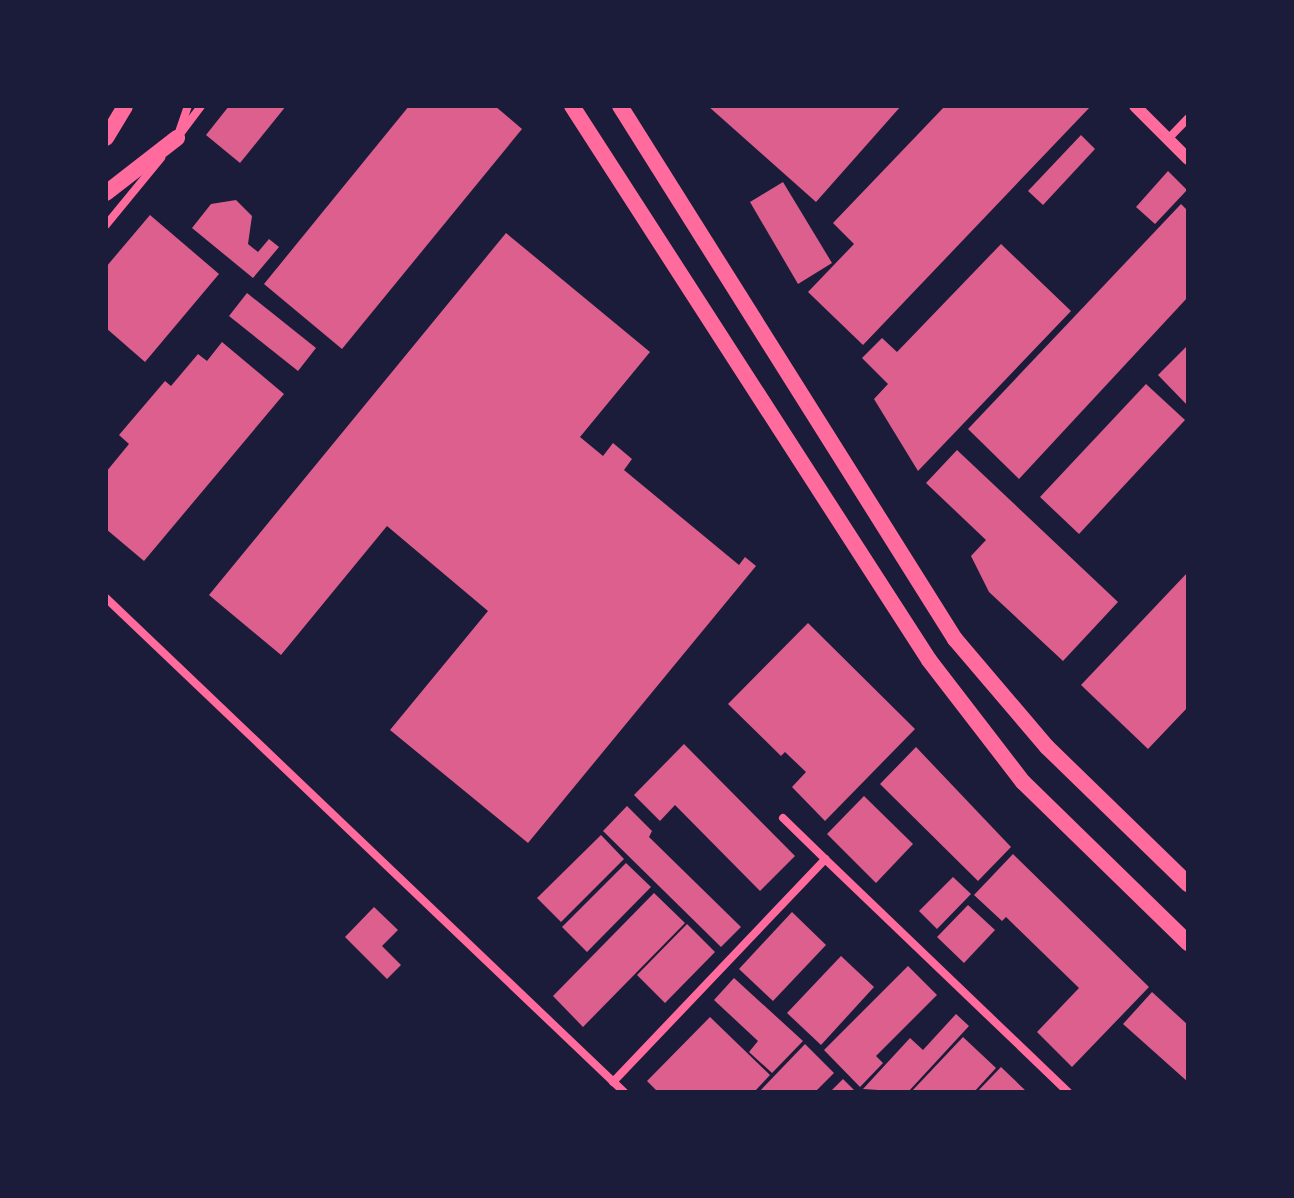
<!DOCTYPE html>
<style>
body{margin:0}
#map{position:relative;width:1294px;height:1198px;overflow:hidden;background:#1b1b3a;font-family:Barlow,sans-serif}
div>[style]{position:absolute}
.building>*{inset:0;background:#dd5f8e}
.minor>*{height:8px;margin:-4px;padding:0 4px;transform-origin:4px;border-radius:4px;background:#ff6b9d}
.tertiary>*{height:12px;margin:-6px;padding:0 6px;transform-origin:6px;border-radius:6px;background:#ff6b9d}
.primary>*{height:16px;margin:-8px;padding:0 8px;transform-origin:8px;border-radius:8px;background:#ff6b9d}
.trunk>*{height:16px;margin:-8px;padding:0 8px;transform-origin:8px;border-radius:8px;background:#ff6b9d}
span{translate:-50% -50%;white-space:nowrap;text-align:center;line-height:1.15;-webkit-text-stroke:8px #1b1b3a;paint-order:stroke}
.frame{position:absolute;inset:0;border:108px solid #1b1b3a;pointer-events:none}
</style>
<div id="map">
<div class="building">
<div style="clip-path:polygon(229px 106px,286px 106px,240px 163px,206px 135px)"></div>
<div style="clip-path:polygon(409px 106px,495px 106px,522px 129px,342px 349px,264px 284px)"></div>
<div style="clip-path:polygon(708px 106px,901px 106px,816px 202px)"></div>
<div style="clip-path:polygon(945px 106px,1091px 106px,863px 345px,808px 292px,854px 244px,833px 223px)"></div>
<div style="clip-path:polygon(1081px 135px,1095px 149px,1043px 205px,1028px 191px)"></div>
<div style="clip-path:polygon(1168px 171px,1187px 190px,1155px 224px,1136px 207px)"></div>
<div style="clip-path:polygon(783px 182px,832px 263px,798px 284px,750px 202px)"></div>
<div style="clip-path:polygon(236px 200px,252px 216px,248px 244px,258px 252px,269px 239px,279px 247px,253px 278px,192px 228px,211px 204px)"></div>
<div style="clip-path:polygon(1181px 204px,1188px 211px,1188px 297px,1019px 479px,968px 429px)"></div>
<div style="clip-path:polygon(150px 215px,219px 274px,145px 362px,106px 328px,106px 267px)"></div>
<div style="clip-path:polygon(506px 233px,650px 352px,580px 437px,603px 456px,613px 443px,632px 459px,624px 470px,739px 565px,745px 557px,756px 566px,528px 843px,390px 730px,488px 611px,387px 526px,281px 655px,209px 595px)"></div>
<div style="clip-path:polygon(1001px 244px,1071px 311px,918px 471px,874px 399px,888px 384px,862px 358px,882px 338px,897px 352px)"></div>
<div style="clip-path:polygon(247px 293px,316px 348px,298px 371px,229px 316px)"></div>
<div style="clip-path:polygon(222px 342px,284px 394px,144px 561px,106px 529px,106px 472px,129px 444px,119px 435px,165px 381px,171px 386px,198px 354px,207px 361px)"></div>
<div style="clip-path:polygon(1188px 345px,1188px 406px,1158px 375px)"></div>
<div style="clip-path:polygon(1146px 384px,1185px 420px,1079px 534px,1040px 497px)"></div>
<div style="clip-path:polygon(957px 450px,1118px 602px,1063px 661px,989px 592px,971px 556px,986px 540px,926px 483px)"></div>
<div style="clip-path:polygon(1188px 572px,1188px 707px,1148px 749px,1081px 685px)"></div>
<div style="clip-path:polygon(808px 623px,915px 729px,825px 821px,792px 787px,806px 772px,785px 752px,781px 756px,728px 704px)"></div>
<div style="clip-path:polygon(684px 744px,795px 856px,760px 891px,675px 805px,660px 821px,634px 795px)"></div>
<div style="clip-path:polygon(916px 747px,1011px 847px,978px 881px,880px 784px)"></div>
<div style="clip-path:polygon(864px 796px,913px 844px,876px 883px,827px 834px)"></div>
<div style="clip-path:polygon(627px 806px,652px 831px,649px 837px,741px 927px,721px 947px,603px 831px)"></div>
<div style="clip-path:polygon(601px 835px,624px 859px,561px 922px,537px 898px)"></div>
<div style="clip-path:polygon(1013px 854px,1149px 987px,1072px 1067px,1037px 1032px,1079px 988px,1006px 917px,1002px 921px,974px 895px)"></div>
<div style="clip-path:polygon(626px 863px,651px 887px,587px 952px,562px 927px)"></div>
<div style="clip-path:polygon(953px 877px,971px 894px,937px 929px,919px 911px)"></div>
<div style="clip-path:polygon(654px 893px,685px 923px,583px 1027px,553px 996px)"></div>
<div style="clip-path:polygon(968px 905px,995px 930px,964px 963px,937px 937px)"></div>
<div style="clip-path:polygon(374px 907px,398px 930px,382px 946px,401px 965px,387px 979px,345px 937px)"></div>
<div style="clip-path:polygon(792px 912px,826px 945px,773px 1001px,739px 969px)"></div>
<div style="clip-path:polygon(687px 924px,715px 952px,665px 1003px,637px 975px)"></div>
<div style="clip-path:polygon(841px 956px,874px 987px,821px 1045px,787px 1013px)"></div>
<div style="clip-path:polygon(908px 966px,937px 995px,876px 1056px,883px 1063px,860px 1087px,824px 1050px)"></div>
<div style="clip-path:polygon(734px 978px,803px 1041px,772px 1073px,749px 1052px,758px 1041px,714px 1000px)"></div>
<div style="clip-path:polygon(1152px 992px,1188px 1025px,1188px 1082px,1123px 1024px)"></div>
<div style="clip-path:polygon(956px 1014px,969px 1026px,908px 1092px,863px 1089px,910px 1038px,923px 1050px)"></div>
<div style="clip-path:polygon(710px 1017px,770px 1075px,754px 1092px,658px 1092px,647px 1081px)"></div>
<div style="clip-path:polygon(963px 1037px,996px 1068px,974px 1092px,911px 1092px)"></div>
<div style="clip-path:polygon(805px 1044px,834px 1073px,815px 1092px,759px 1092px)"></div>
<div style="clip-path:polygon(1001px 1067px,1027px 1092px,977px 1092px)"></div>
<div style="clip-path:polygon(843px 1079px,856px 1092px,830px 1092px)"></div>
</div>
<div class="minor">
<div style="left:179px;top:132px;width:28px;rotate:-71deg"></div>
<div style="left:177px;top:138px;width:40px;rotate:-53deg"></div>
<div style="left:1168px;top:139px;width:29px;rotate:-46deg"></div>
<div style="left:106px;top:225px;width:87px;rotate:-50.6deg"></div>
<div style="left:106px;top:598px;width:716px;rotate:43.64deg"></div>
<div style="left:783px;top:818px;width:59px;rotate:44.3deg"></div>
<div style="left:613px;top:1082px;width:308px;rotate:-46.4deg"></div>
<div style="left:825px;top:859px;width:337px;rotate:43.8deg"></div>
</div>
<div class="tertiary">
<div style="left:1135px;top:106px;width:75px;rotate:45deg"></div>
</div>
<div class="primary">
<div style="left:572px;top:106px;width:659px;rotate:57.2deg"></div>
<div style="left:929px;top:660px;width:154px;rotate:52.4deg"></div>
<div style="left:1023px;top:782px;width:231px;rotate:44.3deg"></div>
<div style="left:620px;top:106px;width:630px;rotate:57.85deg"></div>
<div style="left:955px;top:639px;width:142px;rotate:49.6deg"></div>
<div style="left:1047px;top:747px;width:197px;rotate:44.2deg"></div>
</div>
<div class="trunk">
<div style="left:106px;top:138px;width:37px;rotate:-59deg"></div>
<div style="left:106px;top:193px;width:90px;rotate:-37.8deg"></div>
</div>
<div class="frame"></div>
</div>
